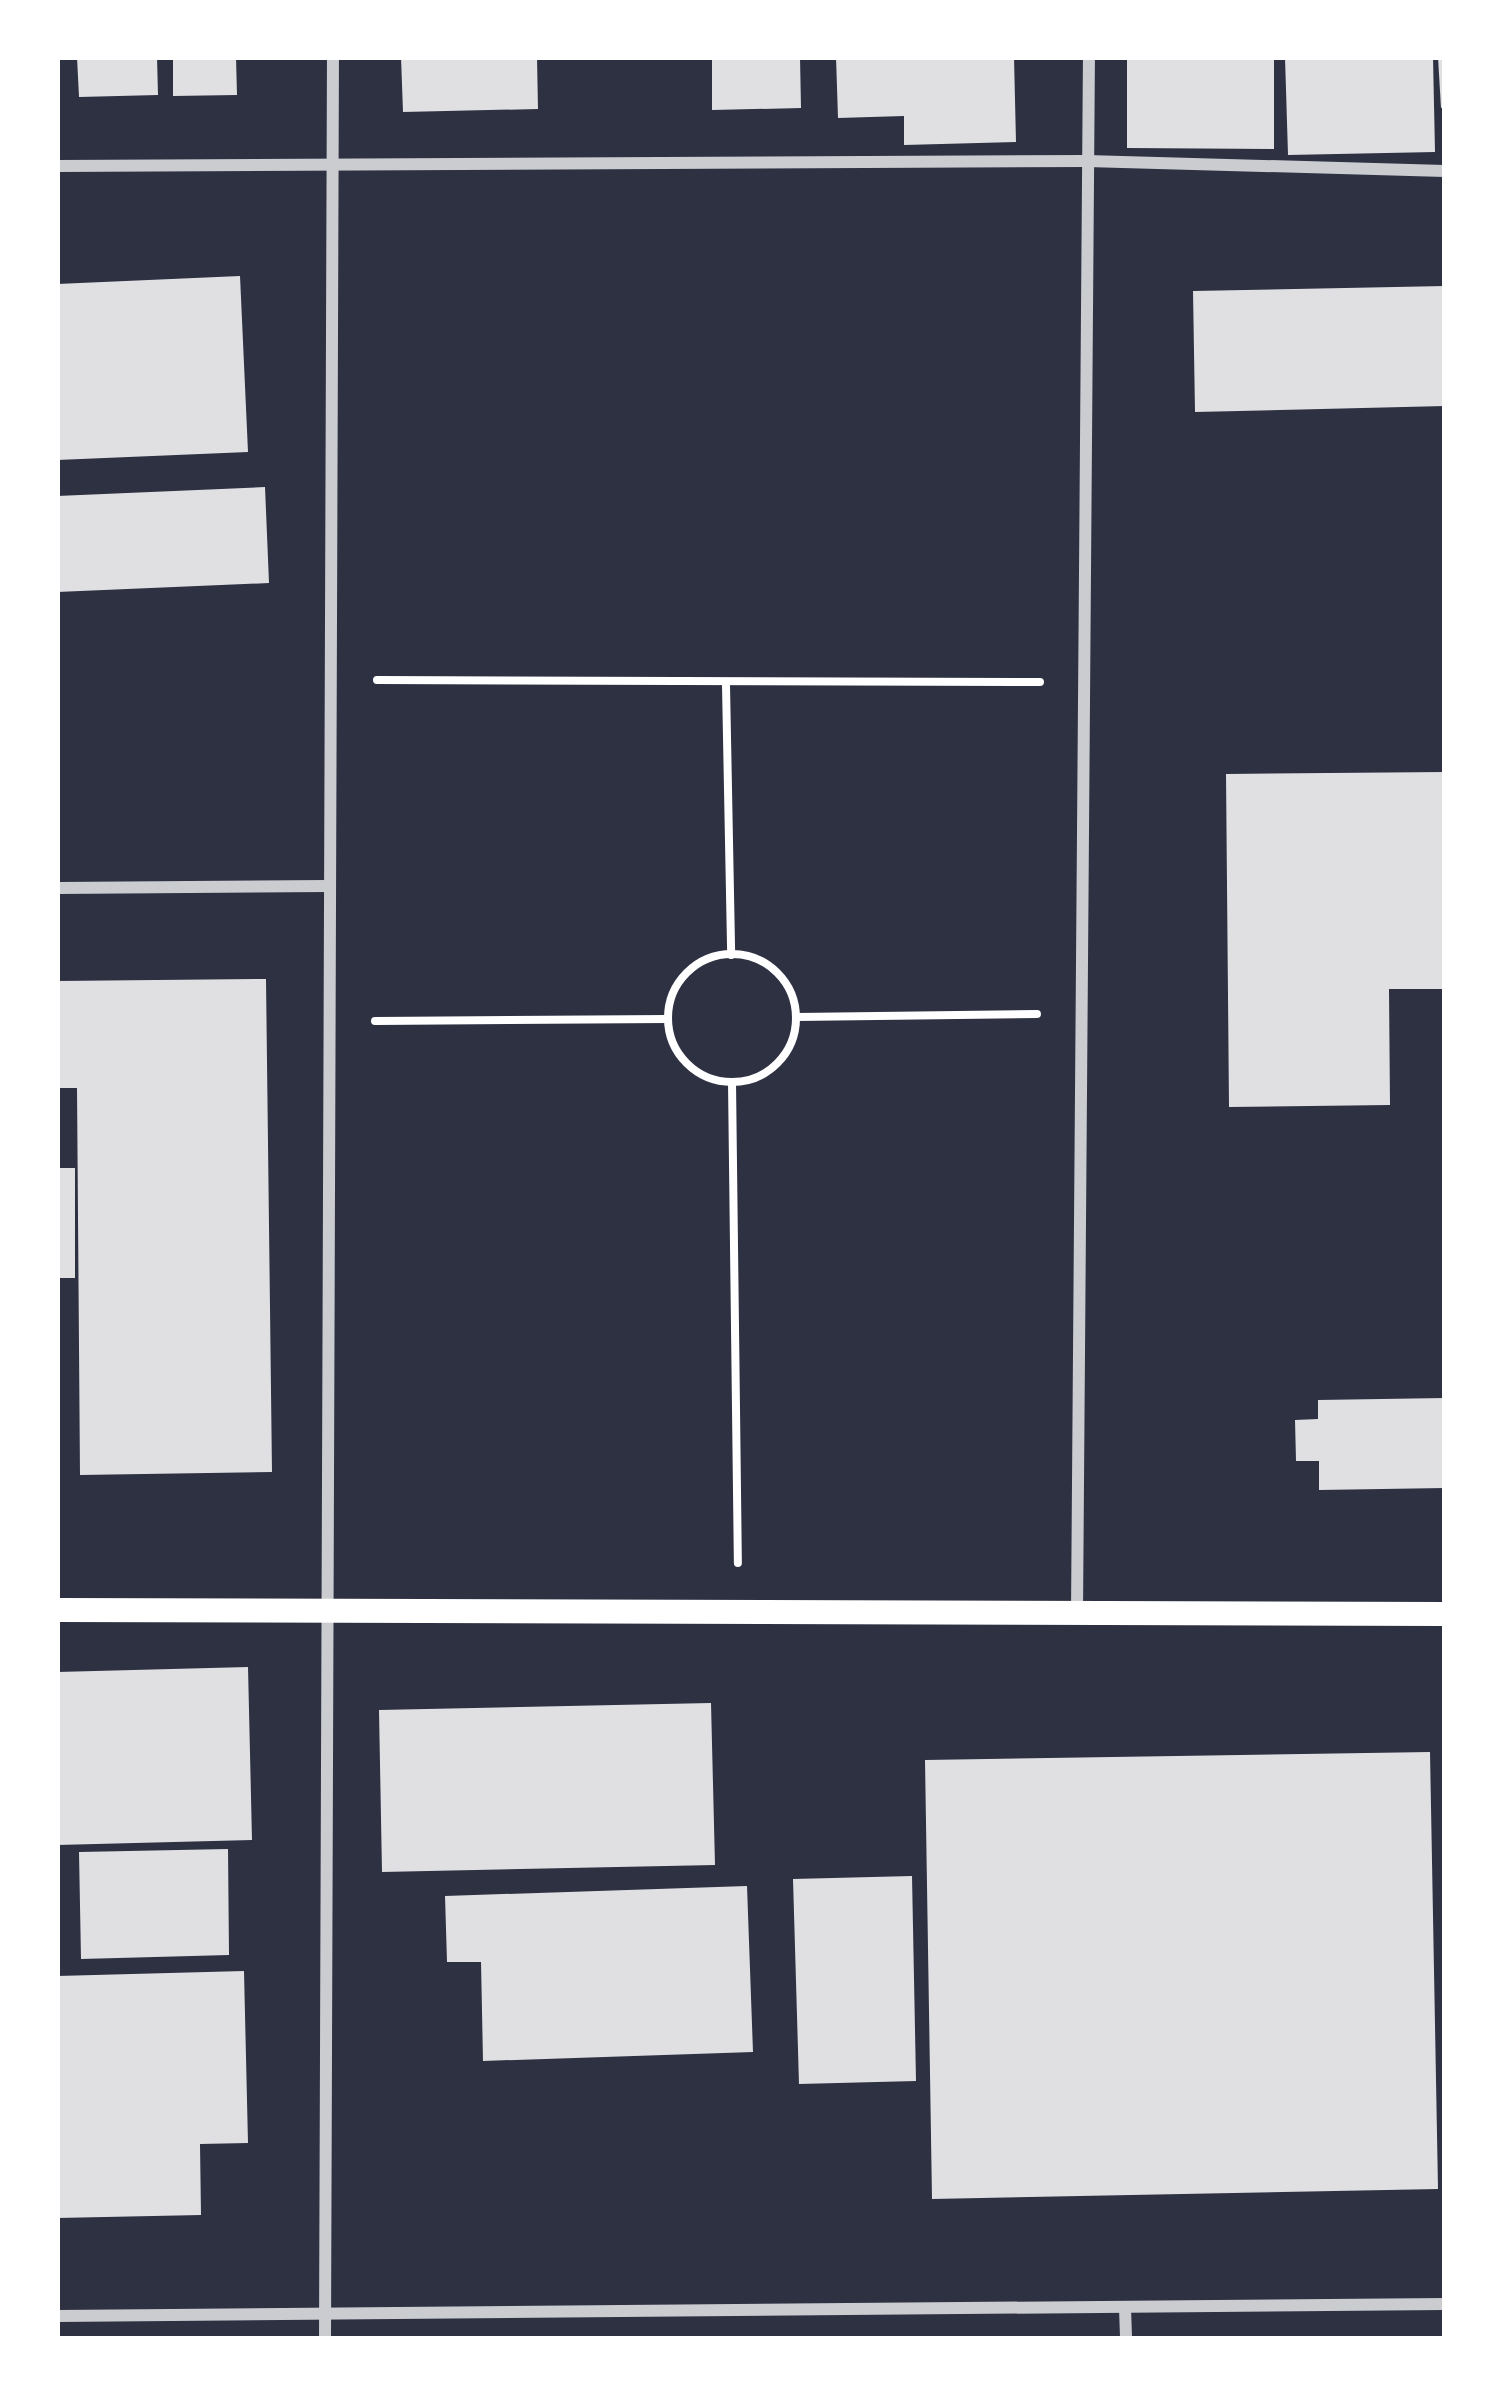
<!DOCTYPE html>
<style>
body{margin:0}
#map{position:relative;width:1502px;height:2396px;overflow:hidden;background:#2d3142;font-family:"Fira Sans Condensed",sans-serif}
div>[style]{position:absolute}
.building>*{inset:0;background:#e0e0e3}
.path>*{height:8px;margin:-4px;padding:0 4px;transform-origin:4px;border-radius:4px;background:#fff}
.path>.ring{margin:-4px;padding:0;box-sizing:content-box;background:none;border:8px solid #fff;border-radius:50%}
.minor>*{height:12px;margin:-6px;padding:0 6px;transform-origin:6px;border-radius:6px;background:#caccd0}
.secondary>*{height:24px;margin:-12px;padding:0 12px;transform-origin:12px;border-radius:12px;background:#fff}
span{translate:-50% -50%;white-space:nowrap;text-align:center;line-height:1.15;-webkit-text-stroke:12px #fff;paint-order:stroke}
.frame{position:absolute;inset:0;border:60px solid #fff;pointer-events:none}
</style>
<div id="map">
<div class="building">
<div style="clip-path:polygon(77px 57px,157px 57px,158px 95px,79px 97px)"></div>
<div style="clip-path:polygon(173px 57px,236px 57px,237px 95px,173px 96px)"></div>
<div style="clip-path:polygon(401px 57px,537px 57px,538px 109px,403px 112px)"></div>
<div style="clip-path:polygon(712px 57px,800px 57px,801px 108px,712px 110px)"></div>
<div style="clip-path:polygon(836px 57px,1014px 57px,1016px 142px,904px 145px,904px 116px,838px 118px)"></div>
<div style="clip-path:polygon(1127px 57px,1274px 57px,1274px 149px,1127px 148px)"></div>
<div style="clip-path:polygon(1285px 57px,1433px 57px,1435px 152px,1288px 155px)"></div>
<div style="clip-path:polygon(1438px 57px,1445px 57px,1445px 107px,1441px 108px)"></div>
<div style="clip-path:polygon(240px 276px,248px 452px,57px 460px,57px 284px)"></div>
<div style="clip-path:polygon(1445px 286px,1445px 406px,1195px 412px,1193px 291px)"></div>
<div style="clip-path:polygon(265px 487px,269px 583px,57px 592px,57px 496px)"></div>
<div style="clip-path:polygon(1445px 772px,1445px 989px,1389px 989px,1390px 1105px,1229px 1107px,1226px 774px)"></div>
<div style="clip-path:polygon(266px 979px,272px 1472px,80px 1475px,77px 1088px,57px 1088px,57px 981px)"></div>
<div style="clip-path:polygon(57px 1168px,75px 1168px,75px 1278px,57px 1278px)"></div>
<div style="clip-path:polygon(1445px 1398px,1445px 1488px,1319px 1490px,1319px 1461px,1296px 1461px,1295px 1420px,1318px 1419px,1318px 1400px)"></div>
<div style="clip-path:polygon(248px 1667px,252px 1840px,57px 1845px,57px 1672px)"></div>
<div style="clip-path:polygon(711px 1703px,715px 1865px,382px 1872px,379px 1710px)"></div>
<div style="clip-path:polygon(1430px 1752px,1438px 2189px,932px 2199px,925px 1760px)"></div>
<div style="clip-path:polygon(228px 1849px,229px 1955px,81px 1959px,79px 1852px)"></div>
<div style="clip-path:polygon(912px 1876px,916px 2081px,799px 2084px,793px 1879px)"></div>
<div style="clip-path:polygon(747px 1886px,753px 2052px,483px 2061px,481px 1962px,447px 1962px,445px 1896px)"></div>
<div style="clip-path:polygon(244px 1971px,248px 2143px,200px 2144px,201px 2215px,57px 2218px,57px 1976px)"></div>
</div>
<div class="path">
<div style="left:377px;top:680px;width:663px;rotate:0.17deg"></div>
<div style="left:726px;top:685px;width:270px;rotate:88.9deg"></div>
<div class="ring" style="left:668px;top:954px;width:120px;height:120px"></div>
<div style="left:796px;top:1017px;width:241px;rotate:-0.7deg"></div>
<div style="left:375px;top:1021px;width:293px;rotate:-0.4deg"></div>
<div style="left:732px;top:1082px;width:481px;rotate:89.3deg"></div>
</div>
<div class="minor">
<div style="left:57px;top:166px;width:1030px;rotate:-0.28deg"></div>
<div style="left:1087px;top:161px;width:358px;rotate:1.6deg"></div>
<div style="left:57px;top:888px;width:271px;rotate:-0.4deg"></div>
<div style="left:1077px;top:1613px;width:1556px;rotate:-89.56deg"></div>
<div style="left:1125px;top:2308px;width:31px;rotate:88deg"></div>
<div style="left:57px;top:2316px;width:1388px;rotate:-0.5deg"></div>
<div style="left:325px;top:2339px;width:2282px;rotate:-89.8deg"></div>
</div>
<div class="secondary">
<div style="left:57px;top:1610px;width:1388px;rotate:0.17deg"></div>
</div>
<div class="frame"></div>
</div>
